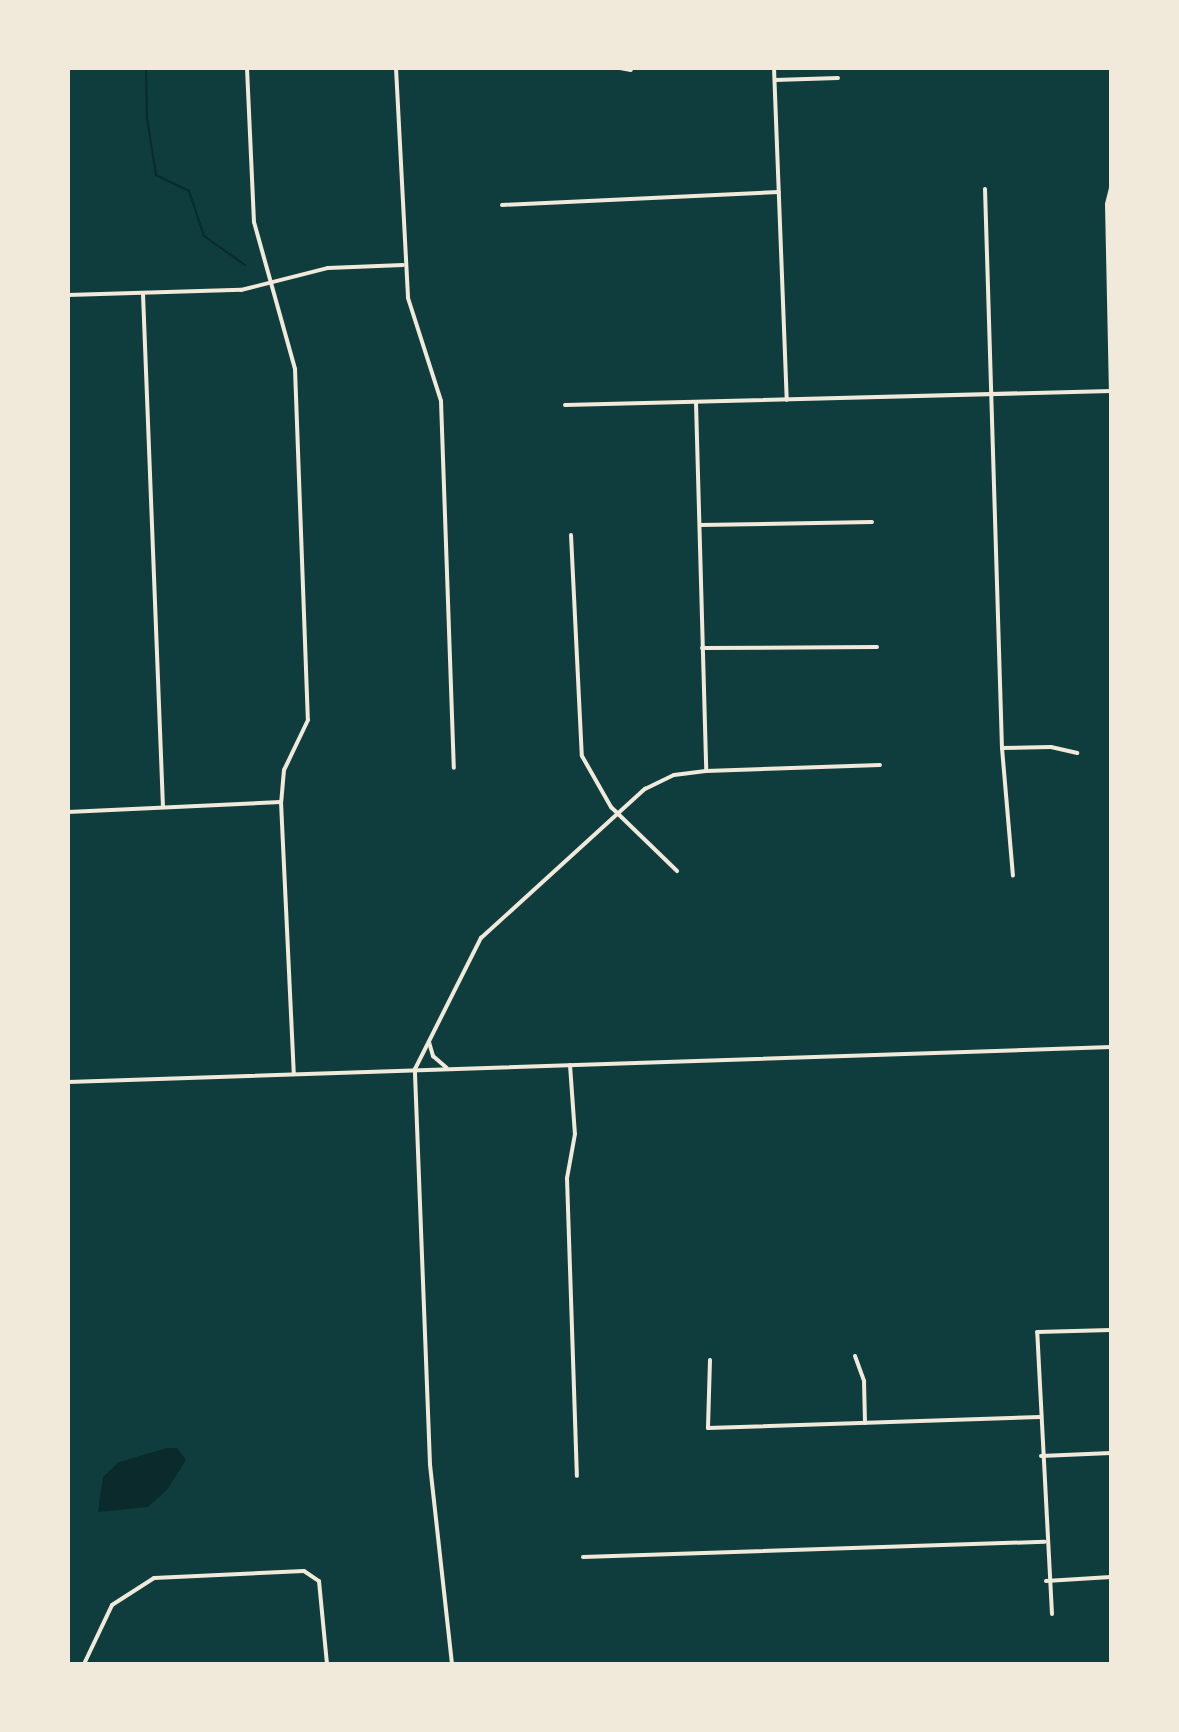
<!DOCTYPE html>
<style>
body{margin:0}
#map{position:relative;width:1179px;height:1732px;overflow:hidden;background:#0f3d3e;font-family:Montserrat,sans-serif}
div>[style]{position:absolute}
.water>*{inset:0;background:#0a2a2b}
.stream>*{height:2px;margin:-1px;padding:0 1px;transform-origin:1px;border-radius:1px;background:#0a2a2b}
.minor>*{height:4px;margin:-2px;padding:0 2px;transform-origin:2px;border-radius:2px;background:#f1e9da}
.tertiary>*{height:4px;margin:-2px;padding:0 2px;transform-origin:2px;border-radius:2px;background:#f1e9da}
span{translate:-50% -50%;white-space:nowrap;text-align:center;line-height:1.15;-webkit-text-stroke:6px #f1e9da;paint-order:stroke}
.frame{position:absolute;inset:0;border:70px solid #f1e9da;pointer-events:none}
</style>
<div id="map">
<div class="water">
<div style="clip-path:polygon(167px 1448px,177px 1448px,186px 1460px,167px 1490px,148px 1507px,98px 1512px,103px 1477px,119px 1462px)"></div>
</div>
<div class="stream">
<div style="left:146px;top:68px;width:50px;rotate:88.9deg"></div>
<div style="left:147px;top:118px;width:58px;rotate:81deg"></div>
<div style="left:156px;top:175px;width:37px;rotate:26deg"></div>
<div style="left:189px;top:191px;width:47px;rotate:71.6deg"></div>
<div style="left:204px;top:236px;width:50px;rotate:35.3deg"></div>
</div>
<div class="minor">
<div style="left:247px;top:68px;width:154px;rotate:87.4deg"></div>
<div style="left:254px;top:222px;width:153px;rotate:74.4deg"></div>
<div style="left:295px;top:369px;width:351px;rotate:87.9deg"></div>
<div style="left:308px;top:720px;width:55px;rotate:115.6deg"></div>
<div style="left:284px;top:770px;width:32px;rotate:95deg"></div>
<div style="left:281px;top:802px;width:271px;rotate:87.3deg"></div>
<div style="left:396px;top:68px;width:230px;rotate:87deg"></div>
<div style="left:408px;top:298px;width:108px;rotate:72.2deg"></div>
<div style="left:441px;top:401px;width:367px;rotate:88deg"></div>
<div style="left:620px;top:68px;width:11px;rotate:10deg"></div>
<div style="left:774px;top:68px;width:332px;rotate:87.8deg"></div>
<div style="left:775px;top:80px;width:63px;rotate:-1.8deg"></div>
<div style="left:1111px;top:188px;width:16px;rotate:104deg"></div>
<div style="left:1107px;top:204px;width:194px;rotate:88.8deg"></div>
<div style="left:985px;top:189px;width:559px;rotate:88.26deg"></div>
<div style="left:1002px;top:748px;width:128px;rotate:85.1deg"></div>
<div style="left:502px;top:205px;width:277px;rotate:-2.7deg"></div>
<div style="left:143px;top:294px;width:513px;rotate:87.77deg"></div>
<div style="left:68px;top:295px;width:173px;rotate:-1.7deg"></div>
<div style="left:241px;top:290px;width:90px;rotate:-14.2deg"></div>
<div style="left:328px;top:268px;width:75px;rotate:-2.3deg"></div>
<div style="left:696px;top:403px;width:368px;rotate:88.4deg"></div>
<div style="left:565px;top:405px;width:546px;rotate:-1.47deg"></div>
<div style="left:700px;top:525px;width:172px;rotate:-1deg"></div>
<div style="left:571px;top:535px;width:221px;rotate:87.2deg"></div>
<div style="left:582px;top:756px;width:59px;rotate:60.4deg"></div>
<div style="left:611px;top:807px;width:92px;rotate:44.1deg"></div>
<div style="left:702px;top:648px;width:175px;rotate:-0.3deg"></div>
<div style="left:1002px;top:748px;width:49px;rotate:-1.2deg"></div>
<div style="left:1051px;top:747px;width:27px;rotate:13deg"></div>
<div style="left:68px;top:812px;width:213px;rotate:-2.7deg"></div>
<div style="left:429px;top:1042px;width:15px;rotate:74deg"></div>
<div style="left:433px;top:1056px;width:18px;rotate:41deg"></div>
<div style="left:570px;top:1065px;width:69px;rotate:85.9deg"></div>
<div style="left:575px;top:1134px;width:45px;rotate:100.3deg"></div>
<div style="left:567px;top:1178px;width:298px;rotate:88.1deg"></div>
<div style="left:855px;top:1356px;width:27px;rotate:70deg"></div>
<div style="left:864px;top:1381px;width:42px;rotate:88.6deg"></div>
<div style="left:710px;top:1360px;width:68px;rotate:91.7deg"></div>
<div style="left:708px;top:1428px;width:332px;rotate:-1.9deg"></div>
<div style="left:1041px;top:1456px;width:70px;rotate:-2.5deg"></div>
<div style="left:583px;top:1557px;width:462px;rotate:-1.9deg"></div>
<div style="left:1046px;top:1581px;width:65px;rotate:-3.5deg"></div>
<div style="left:1052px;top:1614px;width:282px;rotate:-93deg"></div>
<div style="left:1037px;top:1332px;width:74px;rotate:-1.5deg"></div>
<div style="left:84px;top:1664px;width:65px;rotate:-64.6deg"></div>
<div style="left:112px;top:1605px;width:50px;rotate:-32.7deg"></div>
<div style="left:154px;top:1578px;width:150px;rotate:-2.7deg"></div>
<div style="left:304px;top:1571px;width:18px;rotate:34deg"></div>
<div style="left:319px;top:1581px;width:83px;rotate:84.5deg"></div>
<div style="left:452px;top:1664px;width:201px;rotate:-96.3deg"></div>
<div style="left:430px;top:1464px;width:395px;rotate:-92.2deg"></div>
<div style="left:415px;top:1069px;width:147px;rotate:-63.3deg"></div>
<div style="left:481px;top:938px;width:222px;rotate:-42.3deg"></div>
<div style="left:645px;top:789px;width:32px;rotate:-26deg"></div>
<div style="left:674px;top:775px;width:32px;rotate:-7deg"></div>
<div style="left:706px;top:771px;width:174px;rotate:-2deg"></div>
</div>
<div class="tertiary">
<div style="left:68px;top:1082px;width:1044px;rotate:-1.92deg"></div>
</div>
<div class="frame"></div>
</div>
